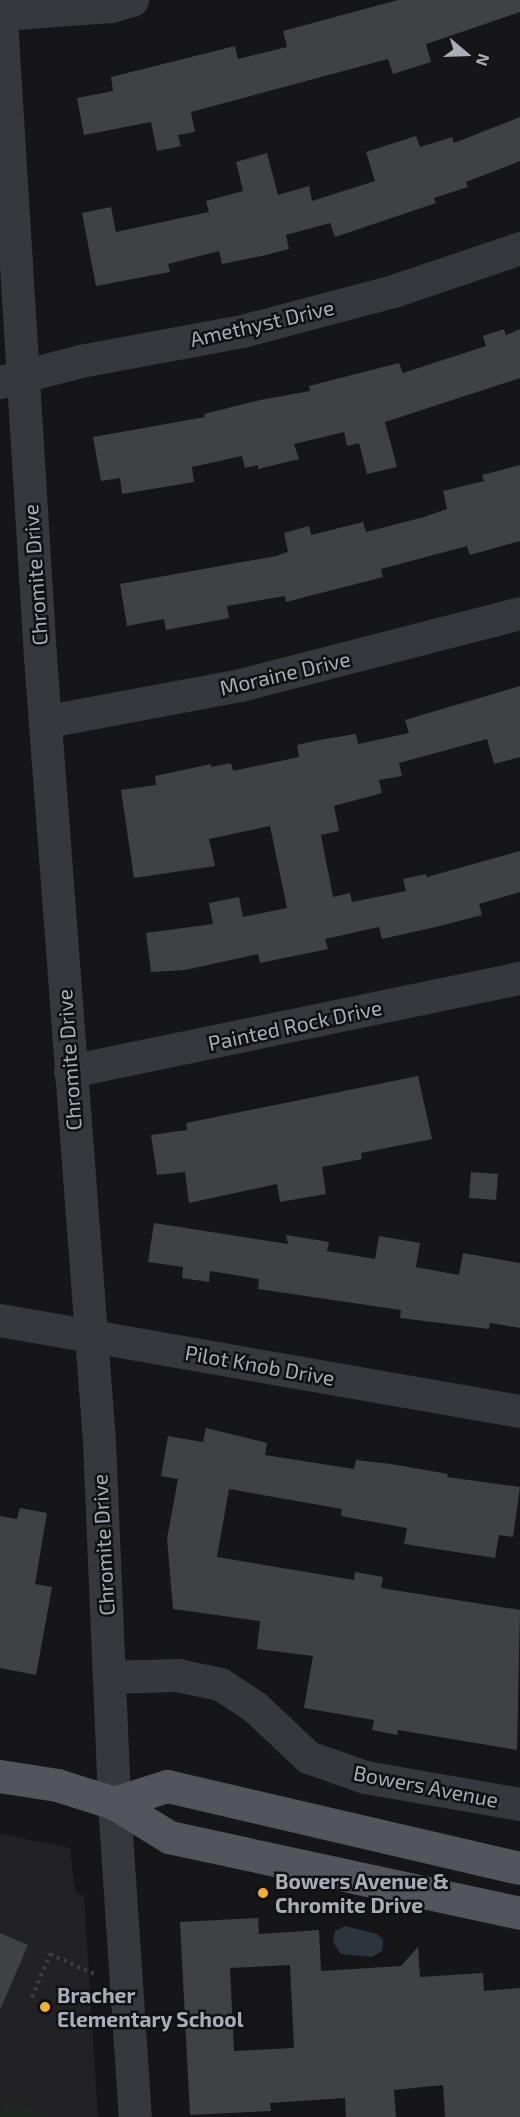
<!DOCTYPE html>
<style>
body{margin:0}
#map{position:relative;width:520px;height:2117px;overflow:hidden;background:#161618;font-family:"Exo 2",sans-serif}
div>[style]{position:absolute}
.built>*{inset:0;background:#222225}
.green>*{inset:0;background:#1e261f}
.water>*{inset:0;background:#2c353c}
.building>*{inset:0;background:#404145}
.path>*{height:4px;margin-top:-2px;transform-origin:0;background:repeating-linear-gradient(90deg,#3d3f44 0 3px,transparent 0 7.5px)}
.minor>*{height:33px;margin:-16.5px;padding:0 16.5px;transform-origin:16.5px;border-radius:16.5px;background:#37383d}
.major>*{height:33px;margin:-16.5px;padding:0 16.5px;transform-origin:16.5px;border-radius:16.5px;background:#53555c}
.dots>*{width:16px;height:16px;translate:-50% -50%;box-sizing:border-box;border:3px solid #111113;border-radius:50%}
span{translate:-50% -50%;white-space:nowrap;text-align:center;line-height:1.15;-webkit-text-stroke:5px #111113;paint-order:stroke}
.street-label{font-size:21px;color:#a8adb8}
.poi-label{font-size:21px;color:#a8adb8;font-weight:700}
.left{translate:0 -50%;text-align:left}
.north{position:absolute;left:436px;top:24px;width:60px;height:60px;-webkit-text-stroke:4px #111113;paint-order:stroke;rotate:109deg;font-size:16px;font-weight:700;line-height:24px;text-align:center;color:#a8adb8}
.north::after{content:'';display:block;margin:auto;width:21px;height:27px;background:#a8adb8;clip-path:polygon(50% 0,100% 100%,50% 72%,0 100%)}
</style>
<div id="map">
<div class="built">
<div style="clip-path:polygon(0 1834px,70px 1848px,75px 1891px,84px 1897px,98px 2117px,0 2117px)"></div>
</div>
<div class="green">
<div style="clip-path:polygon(6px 2097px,50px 2117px,0 2117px)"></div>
</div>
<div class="water">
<div style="clip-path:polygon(345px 1926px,377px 1934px,383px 1940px,382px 1951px,372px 1957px,341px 1954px,333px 1942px,335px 1931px)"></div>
</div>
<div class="building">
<div style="clip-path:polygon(398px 0,520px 0,520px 12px,426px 44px,431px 62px,393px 74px,388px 59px,191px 112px,195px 132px,178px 135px,181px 146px,157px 151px,151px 122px,84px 135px,77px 98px,113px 91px,111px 77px,235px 46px,238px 59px,287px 47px,283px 31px)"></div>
<div style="clip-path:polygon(520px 117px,520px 161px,466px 182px,468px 187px,434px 198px,436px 203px,335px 237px,330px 223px,286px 235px,289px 249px,266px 255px,222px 264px,219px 251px,168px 264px,170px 272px,96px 286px,82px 213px,111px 207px,116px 232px,209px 212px,206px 201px,243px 191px,236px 162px,267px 153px,278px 195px,309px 186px,312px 201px,375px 181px,366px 152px,416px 136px,420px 147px,452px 137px,454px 143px)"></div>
<div style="clip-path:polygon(504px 329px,506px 335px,520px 329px,520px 378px,385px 422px,397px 467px,367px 474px,359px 443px,347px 446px,344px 432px,294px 444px,299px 459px,258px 469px,258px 465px,245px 468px,242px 456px,192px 467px,194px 482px,122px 494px,120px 478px,101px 481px,93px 437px,205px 417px,204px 414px,260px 400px,310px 391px,309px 386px,399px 363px,403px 373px,486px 346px,483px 336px)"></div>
<div style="clip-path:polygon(520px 465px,520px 541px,470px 555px,467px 546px,381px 569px,383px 577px,286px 602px,285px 596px,227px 606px,229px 618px,166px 630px,164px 619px,127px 626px,120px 584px,276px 556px,288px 552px,284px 533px,309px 526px,311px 535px,363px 522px,366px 532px,424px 517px,447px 509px,443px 491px,484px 481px,482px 475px)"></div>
<div style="clip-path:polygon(520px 686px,520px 757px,494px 764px,487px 739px,399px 763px,402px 776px,379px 780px,382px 793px,334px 806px,339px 831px,321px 835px,333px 897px,350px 893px,352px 902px,406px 891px,403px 879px,426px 874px,427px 877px,520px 851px,520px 892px,479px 904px,482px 915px,440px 926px,382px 939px,379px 927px,325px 939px,328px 949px,260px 963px,258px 954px,185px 970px,151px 972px,146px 933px,213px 924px,209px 903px,239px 897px,243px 917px,287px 908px,270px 826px,209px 839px,215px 866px,134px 878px,121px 790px,156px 785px,155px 776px,211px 764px,211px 767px,231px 763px,233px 771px,299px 757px,297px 745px,319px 740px,356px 734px,358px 744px,409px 733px,405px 720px)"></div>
<div style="clip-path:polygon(418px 1076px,432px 1139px,361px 1153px,362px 1159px,322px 1167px,326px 1194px,280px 1202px,277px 1184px,189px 1203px,185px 1172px,157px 1175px,151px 1135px,187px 1130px,186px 1123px)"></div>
<div style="clip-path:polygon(471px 1172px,498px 1174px,496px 1200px,469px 1198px)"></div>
<div style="clip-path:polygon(154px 1223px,288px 1244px,286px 1235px,329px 1242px,327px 1251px,375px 1259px,379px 1236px,420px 1243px,416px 1267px,459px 1275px,463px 1253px,520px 1263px,520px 1328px,490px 1323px,489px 1329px,400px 1318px,401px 1310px,258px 1289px,259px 1279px,210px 1271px,209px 1282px,182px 1278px,183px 1267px,148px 1262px)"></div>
<div style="clip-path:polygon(206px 1428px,267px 1443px,265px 1455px,354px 1469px,356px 1460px,391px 1464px,448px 1474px,447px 1477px,520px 1487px,513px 1537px,499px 1535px,495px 1558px,404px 1544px,407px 1528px,341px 1516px,342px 1509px,229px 1489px,217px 1557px,354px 1580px,355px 1572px,383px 1577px,381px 1588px,520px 1610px,517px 1750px,398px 1730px,397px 1735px,372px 1730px,374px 1720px,304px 1708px,313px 1656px,257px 1649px,260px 1621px,173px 1609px,167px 1539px,178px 1479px,161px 1476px,168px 1436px,203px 1442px)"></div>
<div style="clip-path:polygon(20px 1508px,47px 1513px,35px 1584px,52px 1587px,36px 1675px,0 1668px,0 1516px,17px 1519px)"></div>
<div style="clip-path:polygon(evenodd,258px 1918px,259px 1934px,319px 1930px,321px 1971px,401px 1966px,418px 1947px,420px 1977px,483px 1973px,484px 1991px,520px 1988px,520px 2117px,445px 2117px,443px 2085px,394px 2090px,396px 2117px,346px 2117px,345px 2098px,270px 2103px,271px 2111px,190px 2115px,180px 1922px,258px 1918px,290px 1965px,294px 2048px,234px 2051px,230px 1968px,290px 1965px)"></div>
<div style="clip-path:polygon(0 1933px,28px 1945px,0 2010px)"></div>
</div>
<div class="path">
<div style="left:32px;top:1997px;width:47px;rotate:-67.3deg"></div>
<div style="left:50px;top:1954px;width:48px;rotate:24.4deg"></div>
</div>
<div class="minor">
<div style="left:0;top:3px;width:655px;rotate:86.5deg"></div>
<div style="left:40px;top:657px;width:786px;rotate:85.7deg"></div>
<div style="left:99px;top:1441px;width:362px;rotate:87.6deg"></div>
<div style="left:114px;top:1803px;width:315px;rotate:86.2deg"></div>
<div style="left:1px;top:14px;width:110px;rotate:-4.2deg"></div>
<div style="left:111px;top:6px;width:22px;rotate:-16deg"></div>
<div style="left:0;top:382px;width:83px;rotate:-14.7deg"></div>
<div style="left:80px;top:361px;width:165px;rotate:-10.5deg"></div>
<div style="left:242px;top:331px;width:156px;rotate:-14.8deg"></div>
<div style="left:393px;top:291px;width:134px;rotate:-18.7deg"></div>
<div style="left:48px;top:721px;width:195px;rotate:-10.6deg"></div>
<div style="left:240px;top:685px;width:289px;rotate:-14.4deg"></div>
<div style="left:70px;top:1071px;width:460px;rotate:-11.7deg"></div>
<div style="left:0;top:1320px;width:528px;rotate:9.93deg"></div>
<div style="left:109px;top:1677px;width:68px;rotate:-1.7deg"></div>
<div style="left:177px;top:1675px;width:44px;rotate:11.8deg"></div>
<div style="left:220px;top:1684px;width:42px;rotate:33.3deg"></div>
<div style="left:255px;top:1707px;width:73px;rotate:43.3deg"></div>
<div style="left:308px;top:1757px;width:60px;rotate:19.3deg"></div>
<div style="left:365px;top:1777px;width:157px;rotate:9.9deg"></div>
</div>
<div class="major">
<div style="left:0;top:1776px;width:58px;rotate:9deg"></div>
<div style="left:57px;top:1785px;width:60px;rotate:17.5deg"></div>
<div style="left:114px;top:1803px;width:65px;rotate:31.7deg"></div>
<div style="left:169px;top:1837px;width:359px;rotate:12.2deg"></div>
<div style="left:114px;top:1803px;width:56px;rotate:-17.8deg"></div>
<div style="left:167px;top:1786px;width:362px;rotate:13.1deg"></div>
</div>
<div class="dots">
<div style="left:263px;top:1893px;background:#f2b134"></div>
<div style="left:45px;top:2007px;background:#f2b134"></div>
</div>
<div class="street-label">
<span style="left:262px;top:323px;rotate:-13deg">Amethyst Drive</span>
<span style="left:35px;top:575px;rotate:-94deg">Chromite Drive</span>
<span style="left:285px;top:673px;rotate:-13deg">Moraine Drive</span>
<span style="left:295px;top:1025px;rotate:-12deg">Painted Rock Drive</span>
<span style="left:69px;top:1060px;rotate:-94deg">Chromite Drive</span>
<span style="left:260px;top:1365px;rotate:10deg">Pilot Knob Drive</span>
<span style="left:103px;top:1545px;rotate:-93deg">Chromite Drive</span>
<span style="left:426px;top:1786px;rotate:11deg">Bowers Avenue</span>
</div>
<div class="poi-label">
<span class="left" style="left:275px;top:1893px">Bowers Avenue &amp;<br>Chromite Drive</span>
<span class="left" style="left:57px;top:2007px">Bracher<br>Elementary School</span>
</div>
<div class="north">N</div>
</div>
